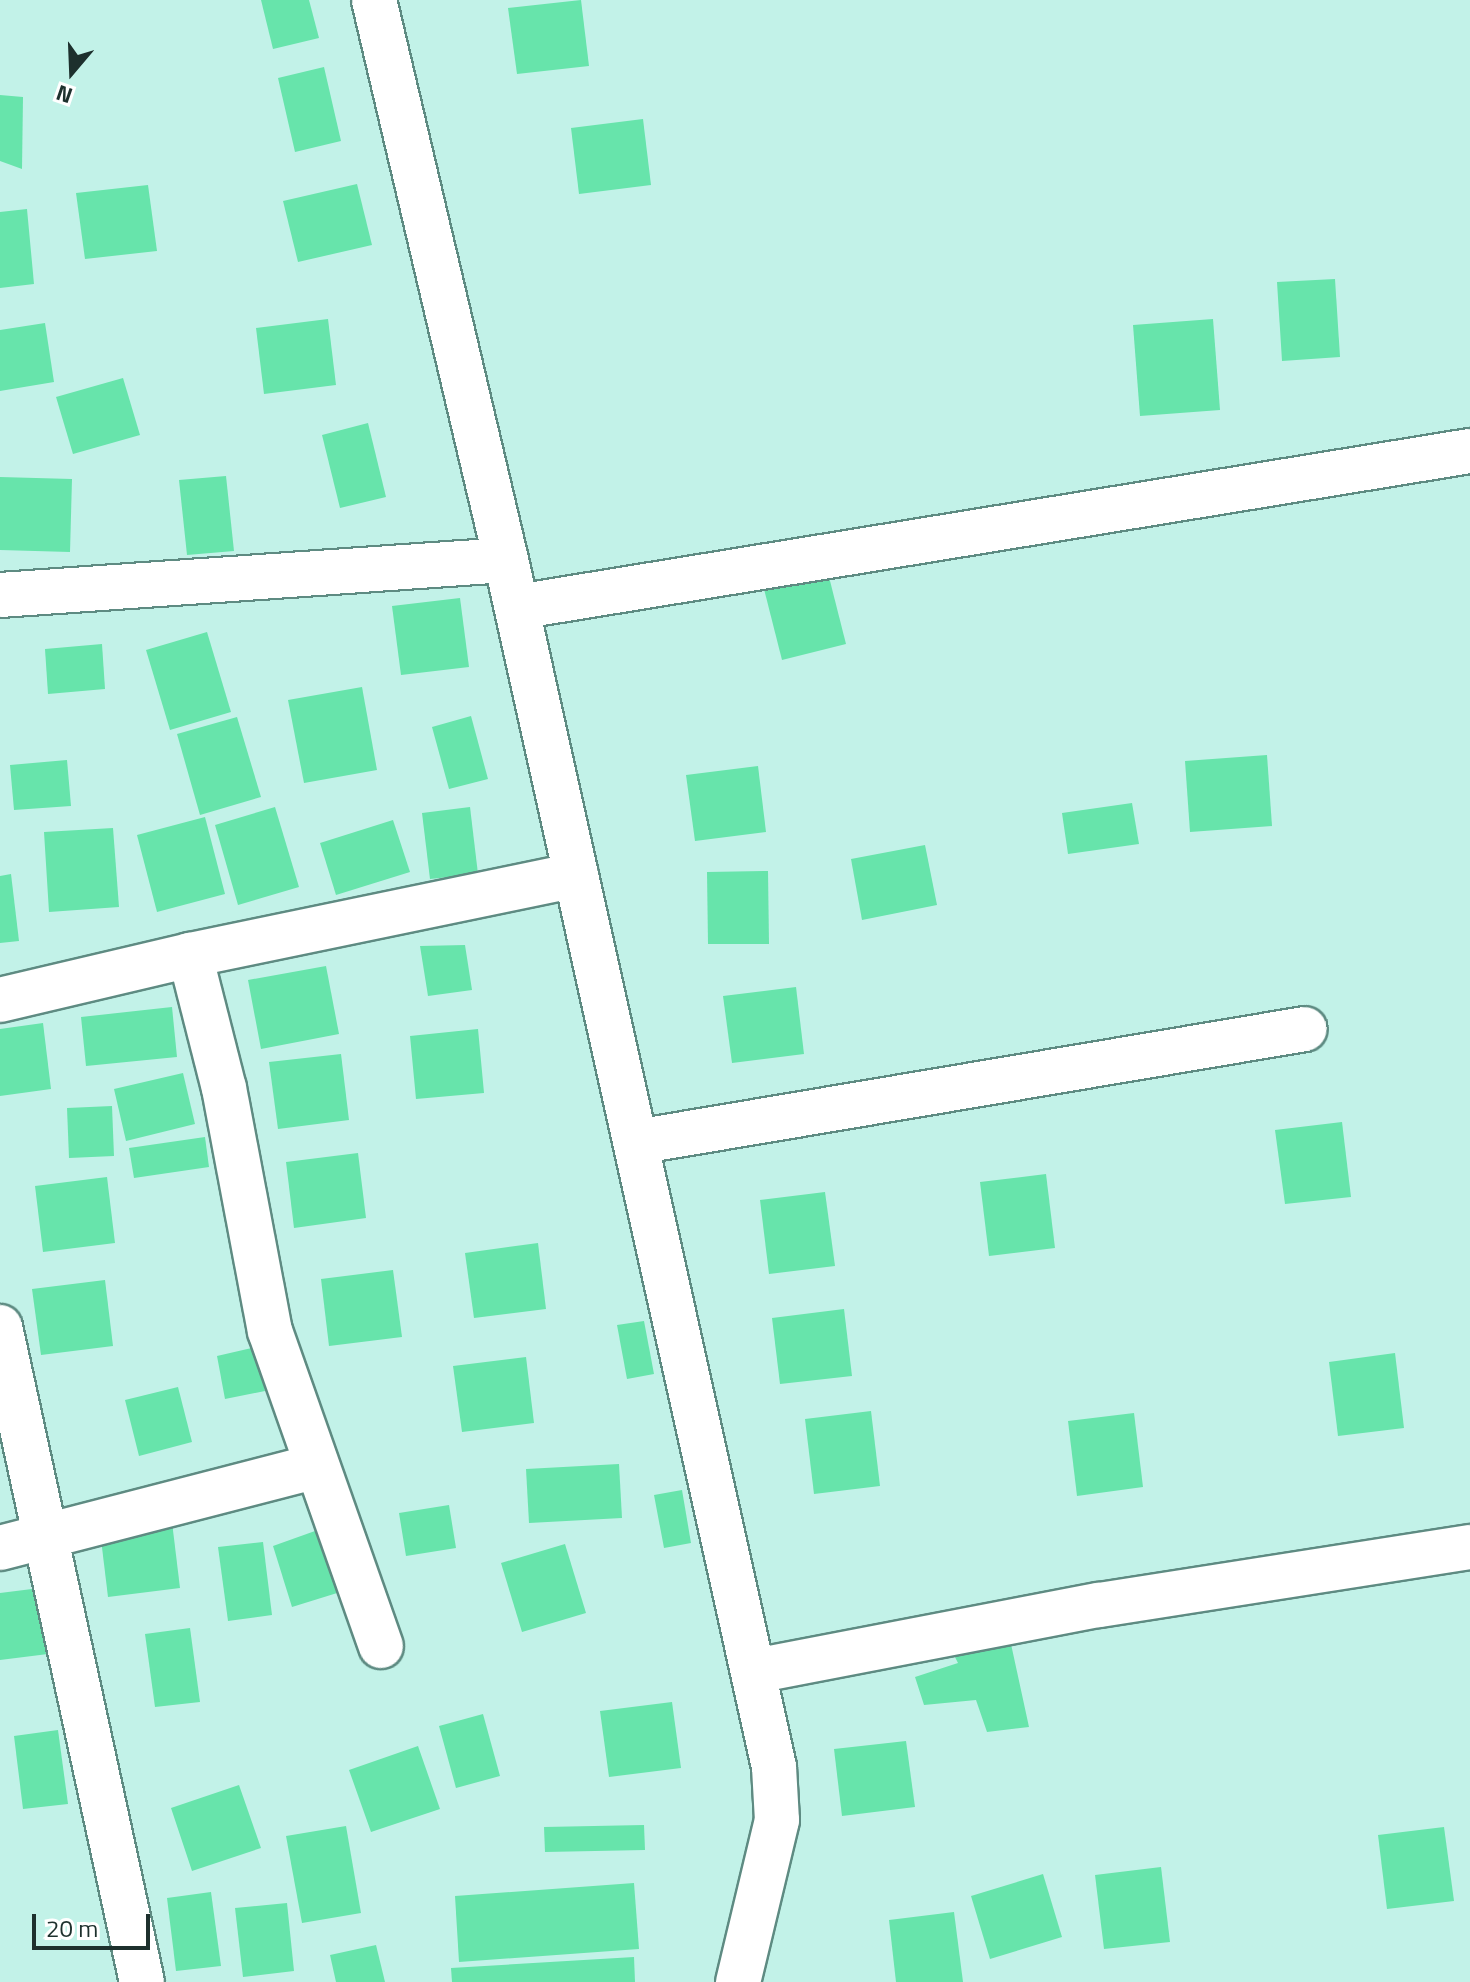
<!DOCTYPE html>
<style>
body{margin:0}
#map{position:relative;width:1470px;height:1982px;overflow:hidden;background:#c2f2e8;font-family:"Titillium Web",sans-serif}
div>[style]{position:absolute}
.building>*{inset:0;background:#67e4ab}
.roads{filter:drop-shadow(2px 0 #5e8b82) drop-shadow(-2px 0 #5e8b82) drop-shadow(0 2px #5e8b82) drop-shadow(0 -2px #5e8b82)}
.minor>*{height:44px;margin:-22px;padding:0 22px;transform-origin:22px;border-radius:22px;background:#fff}
span{translate:-50% -50%;white-space:nowrap;text-align:center;line-height:1.15;-webkit-text-stroke:8px #fff;paint-order:stroke}
.north{position:absolute;left:32px;top:32px;width:80px;height:80px;-webkit-text-stroke:6px #fff;paint-order:stroke;rotate:199deg;font-size:22px;font-weight:700;line-height:32px;text-align:center;color:#1d302d}
.north::after{content:'';display:block;margin:auto;width:28px;height:36px;background:#1d302d;clip-path:polygon(50% 0,100% 100%,50% 72%,0 100%)}
.scale{position:absolute;left:32px;top:1914px;width:118px;height:36px;box-sizing:border-box;border:4px solid #1d302d;border-top:0;padding-left:10px;font-size:24px;line-height:28px;white-space:nowrap;color:#1d302d;-webkit-text-stroke:6px #fff;paint-order:stroke}
</style>
<div id="map">
<div class="building">
<div style="clip-path:polygon(261px 0,309px 0,319px 38px,273px 49px)"></div>
<div style="clip-path:polygon(581px 0,589px 66px,517px 74px,508px 8px)"></div>
<div style="clip-path:polygon(324px 67px,341px 141px,295px 152px,278px 78px)"></div>
<div style="clip-path:polygon(0 95px,23px 97px,22px 169px,0 161px)"></div>
<div style="clip-path:polygon(643px 119px,651px 185px,579px 194px,571px 128px)"></div>
<div style="clip-path:polygon(357px 184px,372px 245px,298px 262px,283px 201px)"></div>
<div style="clip-path:polygon(148px 185px,157px 251px,85px 259px,76px 193px)"></div>
<div style="clip-path:polygon(27px 209px,34px 284px,0 288px,0 212px)"></div>
<div style="clip-path:polygon(1335px 279px,1340px 357px,1282px 361px,1277px 282px)"></div>
<div style="clip-path:polygon(328px 319px,336px 385px,264px 394px,256px 328px)"></div>
<div style="clip-path:polygon(1213px 319px,1220px 410px,1140px 416px,1133px 325px)"></div>
<div style="clip-path:polygon(45px 323px,54px 382px,0 391px,0 330px)"></div>
<div style="clip-path:polygon(123px 378px,140px 435px,73px 454px,56px 397px)"></div>
<div style="clip-path:polygon(368px 423px,386px 497px,340px 508px,322px 435px)"></div>
<div style="clip-path:polygon(226px 476px,234px 551px,187px 555px,179px 480px)"></div>
<div style="clip-path:polygon(0 477px,72px 479px,70px 552px,0 550px)"></div>
<div style="clip-path:polygon(828px 573px,846px 644px,782px 660px,764px 589px)"></div>
<div style="clip-path:polygon(460px 598px,469px 667px,401px 675px,392px 606px)"></div>
<div style="clip-path:polygon(207px 632px,231px 712px,170px 730px,146px 650px)"></div>
<div style="clip-path:polygon(102px 644px,105px 689px,48px 694px,45px 649px)"></div>
<div style="clip-path:polygon(362px 687px,377px 770px,304px 783px,288px 700px)"></div>
<div style="clip-path:polygon(471px 716px,488px 779px,449px 789px,432px 727px)"></div>
<div style="clip-path:polygon(237px 717px,261px 797px,200px 815px,177px 734px)"></div>
<div style="clip-path:polygon(1267px 755px,1272px 826px,1190px 832px,1185px 761px)"></div>
<div style="clip-path:polygon(67px 760px,71px 806px,14px 810px,10px 765px)"></div>
<div style="clip-path:polygon(758px 766px,766px 832px,695px 841px,686px 775px)"></div>
<div style="clip-path:polygon(1132px 803px,1139px 844px,1068px 854px,1062px 813px)"></div>
<div style="clip-path:polygon(275px 807px,299px 887px,238px 905px,215px 825px)"></div>
<div style="clip-path:polygon(470px 807px,478px 874px,430px 879px,422px 813px)"></div>
<div style="clip-path:polygon(205px 817px,225px 894px,157px 912px,137px 835px)"></div>
<div style="clip-path:polygon(393px 820px,410px 872px,336px 895px,320px 843px)"></div>
<div style="clip-path:polygon(113px 828px,119px 907px,49px 912px,44px 832px)"></div>
<div style="clip-path:polygon(925px 845px,937px 905px,862px 920px,851px 859px)"></div>
<div style="clip-path:polygon(768px 871px,769px 944px,708px 944px,707px 872px)"></div>
<div style="clip-path:polygon(11px 874px,19px 941px,0 943px,0 876px)"></div>
<div style="clip-path:polygon(465px 945px,472px 990px,428px 996px,420px 946px)"></div>
<div style="clip-path:polygon(326px 966px,339px 1034px,261px 1049px,248px 980px)"></div>
<div style="clip-path:polygon(796px 987px,804px 1054px,732px 1063px,723px 996px)"></div>
<div style="clip-path:polygon(172px 1007px,177px 1057px,86px 1066px,81px 1017px)"></div>
<div style="clip-path:polygon(43px 1023px,51px 1089px,0 1096px,0 1029px)"></div>
<div style="clip-path:polygon(478px 1029px,484px 1093px,416px 1099px,410px 1036px)"></div>
<div style="clip-path:polygon(341px 1054px,349px 1120px,278px 1129px,269px 1062px)"></div>
<div style="clip-path:polygon(183px 1073px,195px 1124px,126px 1141px,114px 1089px)"></div>
<div style="clip-path:polygon(112px 1106px,114px 1156px,69px 1158px,67px 1108px)"></div>
<div style="clip-path:polygon(1342px 1122px,1351px 1197px,1285px 1204px,1275px 1130px)"></div>
<div style="clip-path:polygon(205px 1137px,209px 1167px,134px 1178px,129px 1148px)"></div>
<div style="clip-path:polygon(358px 1153px,366px 1218px,294px 1228px,286px 1162px)"></div>
<div style="clip-path:polygon(1046px 1174px,1055px 1248px,989px 1256px,980px 1182px)"></div>
<div style="clip-path:polygon(107px 1177px,115px 1243px,43px 1252px,35px 1186px)"></div>
<div style="clip-path:polygon(825px 1192px,835px 1266px,769px 1274px,760px 1200px)"></div>
<div style="clip-path:polygon(538px 1243px,546px 1309px,474px 1318px,465px 1253px)"></div>
<div style="clip-path:polygon(393px 1270px,402px 1337px,329px 1346px,321px 1279px)"></div>
<div style="clip-path:polygon(105px 1280px,113px 1346px,41px 1355px,32px 1289px)"></div>
<div style="clip-path:polygon(844px 1309px,852px 1376px,780px 1384px,772px 1318px)"></div>
<div style="clip-path:polygon(644px 1321px,654px 1374px,627px 1379px,617px 1325px)"></div>
<div style="clip-path:polygon(256px 1347px,265px 1391px,225px 1399px,217px 1356px)"></div>
<div style="clip-path:polygon(1395px 1353px,1404px 1428px,1338px 1436px,1329px 1362px)"></div>
<div style="clip-path:polygon(526px 1357px,534px 1423px,462px 1432px,453px 1366px)"></div>
<div style="clip-path:polygon(178px 1387px,192px 1442px,139px 1456px,125px 1400px)"></div>
<div style="clip-path:polygon(871px 1411px,880px 1486px,814px 1494px,805px 1419px)"></div>
<div style="clip-path:polygon(1134px 1413px,1143px 1487px,1077px 1496px,1068px 1421px)"></div>
<div style="clip-path:polygon(619px 1464px,622px 1518px,529px 1523px,526px 1469px)"></div>
<div style="clip-path:polygon(682px 1490px,691px 1543px,664px 1548px,654px 1495px)"></div>
<div style="clip-path:polygon(449px 1505px,456px 1548px,406px 1556px,399px 1513px)"></div>
<div style="clip-path:polygon(172px 1522px,180px 1588px,108px 1597px,100px 1531px)"></div>
<div style="clip-path:polygon(329px 1526px,350px 1589px,292px 1607px,273px 1546px)"></div>
<div style="clip-path:polygon(263px 1542px,272px 1615px,228px 1621px,218px 1547px)"></div>
<div style="clip-path:polygon(565px 1544px,586px 1613px,522px 1632px,501px 1563px)"></div>
<div style="clip-path:polygon(48px 1587px,56px 1653px,0 1660px,0 1593px)"></div>
<div style="clip-path:polygon(190px 1628px,200px 1702px,155px 1707px,145px 1634px)"></div>
<div style="clip-path:polygon(1011px 1644px,1029px 1727px,987px 1732px,976px 1700px,924px 1705px,915px 1677px,958px 1663px,951px 1649px)"></div>
<div style="clip-path:polygon(672px 1702px,681px 1768px,609px 1777px,600px 1711px)"></div>
<div style="clip-path:polygon(483px 1714px,500px 1776px,456px 1788px,439px 1726px)"></div>
<div style="clip-path:polygon(58px 1730px,68px 1804px,23px 1809px,14px 1736px)"></div>
<div style="clip-path:polygon(906px 1741px,915px 1807px,842px 1816px,834px 1749px)"></div>
<div style="clip-path:polygon(418px 1746px,440px 1809px,371px 1832px,349px 1770px)"></div>
<div style="clip-path:polygon(239px 1785px,261px 1848px,192px 1871px,171px 1808px)"></div>
<div style="clip-path:polygon(644px 1825px,645px 1850px,545px 1852px,544px 1827px)"></div>
<div style="clip-path:polygon(346px 1826px,361px 1913px,302px 1923px,286px 1836px)"></div>
<div style="clip-path:polygon(1444px 1827px,1454px 1901px,1387px 1909px,1378px 1835px)"></div>
<div style="clip-path:polygon(1161px 1867px,1170px 1942px,1104px 1949px,1095px 1875px)"></div>
<div style="clip-path:polygon(1043px 1874px,1062px 1937px,990px 1959px,971px 1896px)"></div>
<div style="clip-path:polygon(634px 1883px,639px 1949px,459px 1962px,455px 1896px)"></div>
<div style="clip-path:polygon(211px 1892px,221px 1966px,176px 1971px,167px 1898px)"></div>
<div style="clip-path:polygon(287px 1903px,294px 1971px,243px 1977px,235px 1908px)"></div>
<div style="clip-path:polygon(954px 1912px,963px 1982px,896px 1982px,889px 1920px)"></div>
<div style="clip-path:polygon(376px 1945px,385px 1982px,336px 1982px,330px 1955px)"></div>
<div style="clip-path:polygon(634px 1957px,635px 1982px,452px 1982px,451px 1968px)"></div>
</div>
<div class="roads">
<div class="minor">
<div style="left:374px;top:0;width:575px;rotate:76.74deg"></div>
<div style="left:506px;top:560px;width:1236px;rotate:77.48deg"></div>
<div style="left:774px;top:1767px;width:53px;rotate:86.8deg"></div>
<div style="left:777px;top:1820px;width:167px;rotate:103.5deg"></div>
<div style="left:0;top:595px;width:507px;rotate:-3.96deg"></div>
<div style="left:517px;top:607px;width:966px;rotate:-9.3deg"></div>
<div style="left:190px;top:955px;width:137px;rotate:75.7deg"></div>
<div style="left:224px;top:1088px;width:247px;rotate:79.3deg"></div>
<div style="left:270px;top:1331px;width:334px;rotate:70.6deg"></div>
<div style="left:0;top:1000px;width:195px;rotate:-13.3deg"></div>
<div style="left:190px;top:955px;width:394px;rotate:-11.7deg"></div>
<div style="left:636px;top:1142px;width:678px;rotate:-9.59deg"></div>
<div style="left:0;top:1327px;width:670px;rotate:77.77deg"></div>
<div style="left:0;top:1548px;width:324px;rotate:-14.5deg"></div>
<div style="left:755px;top:1671px;width:350px;rotate:-10.9deg"></div>
<div style="left:1099px;top:1605px;width:376px;rotate:-8.9deg"></div>
</div>
</div>
<div class="north">N</div>
<div class="scale">20 m</div>
</div>
